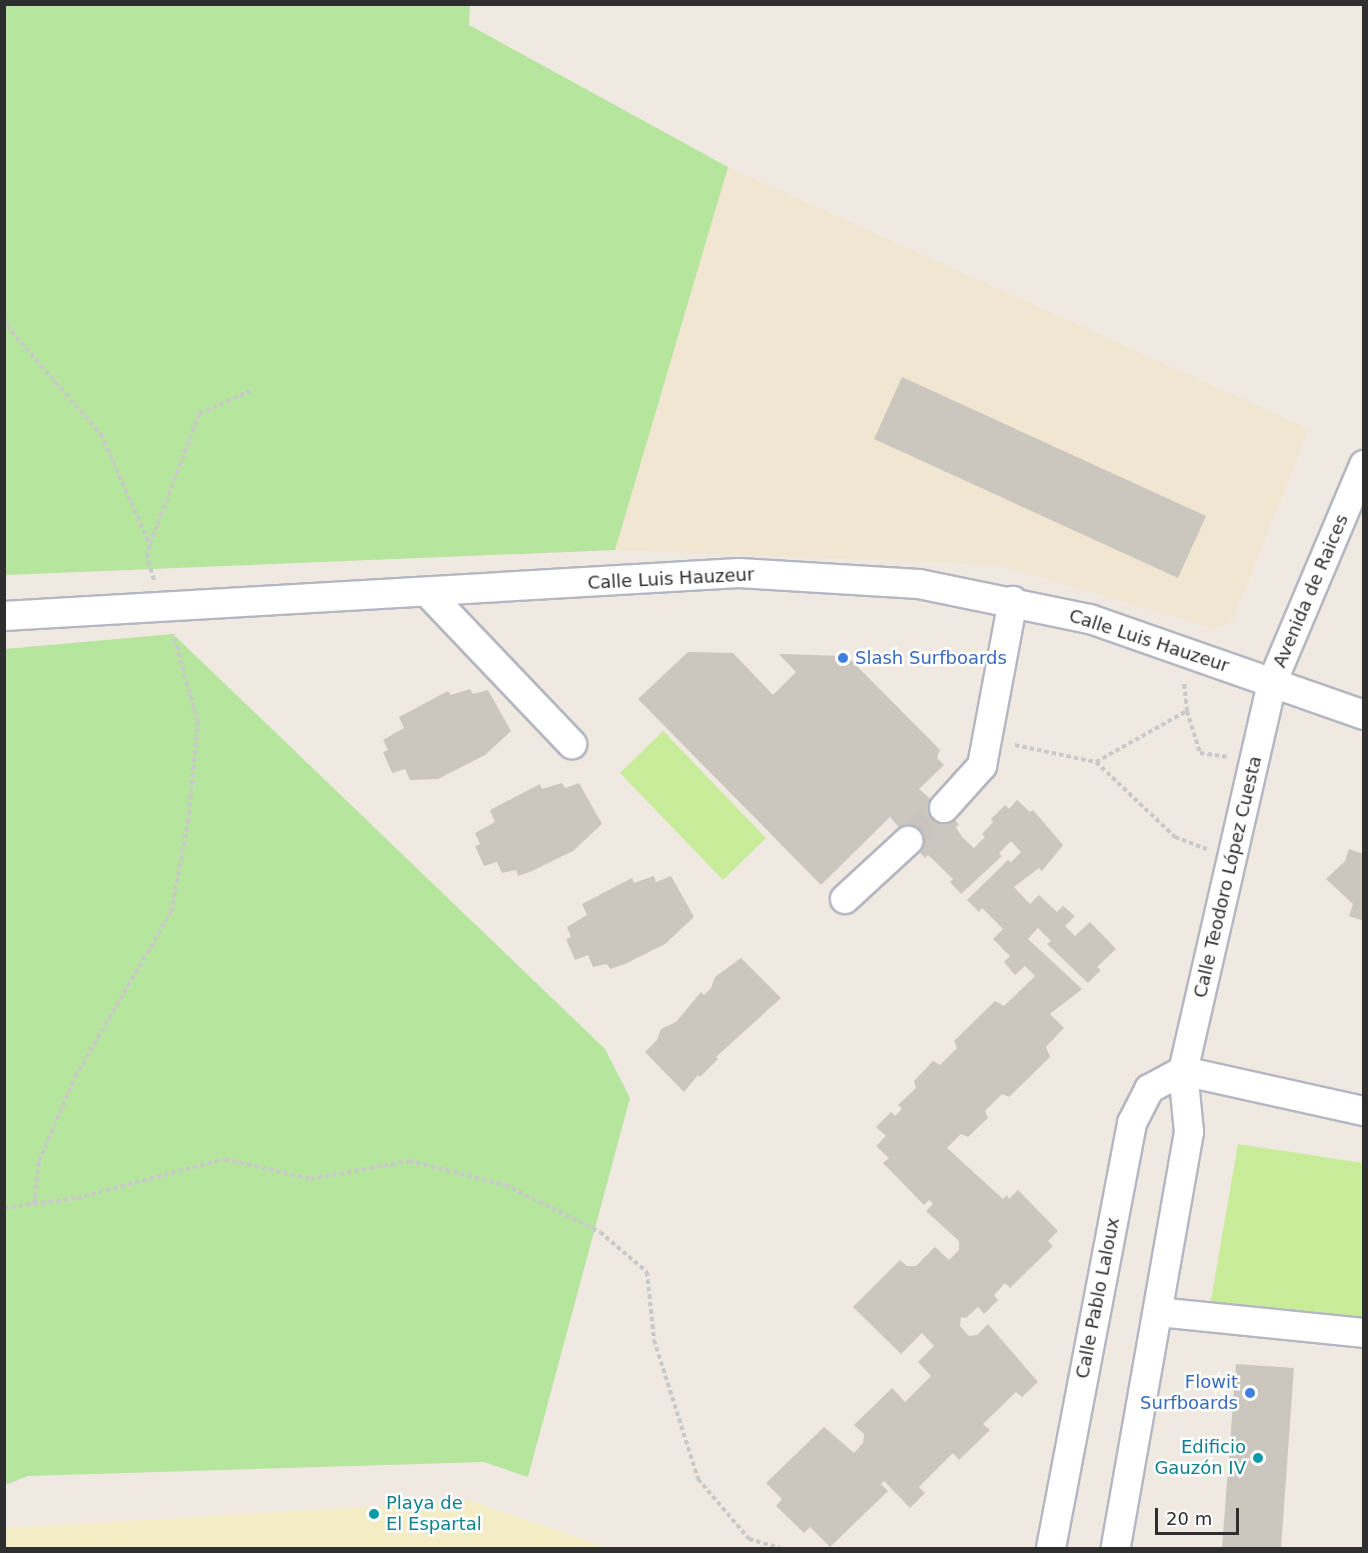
<!DOCTYPE html>
<meta charset="utf-8">
<style>
body{margin:0}
#map{position:relative;width:1368px;height:1553px;overflow:hidden;background:#efe9e1;font-family:"DejaVu Sans",sans-serif}
div>[style]{position:absolute}
.education>*{inset:0;background:#f0e6d1}
.green>*{inset:0;background:#b6e59e}
.sand>*{inset:0;background:#f3ecc5}
.pitch>*{inset:0;background:#c9ec9a}
.building>*{inset:0;background:#cbc7bf}
.minor-tunnel>*{height:28px;margin-top:-14px;transform-origin:0;background:repeating-linear-gradient(90deg,#c8c4bd 0 28px,transparent 0 42px)}
.path>*{height:4px;margin-top:-2px;transform-origin:0;background:repeating-linear-gradient(90deg,#c9c9c9 0 4.5px,transparent 0 7.5px)}
.roads{filter:drop-shadow(2px 0 #b4b7c1) drop-shadow(-2px 0 #b4b7c1) drop-shadow(0 2px #b4b7c1) drop-shadow(0 -2px #b4b7c1)}
.minor>*{height:28px;margin:-14px;padding:0 14px;transform-origin:14px;border-radius:14px;background:#fff}
.dots>*{width:16px;height:16px;translate:-50% -50%;box-sizing:border-box;border:3px solid #fff;border-radius:50%}
span{translate:-50% -50%;white-space:nowrap;text-align:center;line-height:1.15;-webkit-text-stroke:5px #fff;paint-order:stroke}
.street-label{font-size:18px;color:#2e2e2e}
.shop-label{font-size:18px;color:#366cbe}
.left{translate:0 -50%;text-align:left}
.right{translate:-100% -50%;text-align:right}
.culture-label{font-size:18px;color:#0d838f}
.frame{position:absolute;inset:0;border:6px solid #2e2e2e;pointer-events:none}
.scale{position:absolute;left:1155px;top:1508px;width:84px;height:27px;box-sizing:border-box;border:3px solid #2e2e2e;border-top:0;padding-left:8px;font-size:18px;line-height:21px;white-space:nowrap;color:#2e2e2e;-webkit-text-stroke:4px #fff;paint-order:stroke}
</style>
<div id="map">
<div class="education">
<div style="clip-path:polygon(728px 167px,1309px 429px,1233px 619px,1215px 629px,999px 565px,615px 550px)"></div>
</div>
<div class="green">
<div style="clip-path:polygon(4px 5px,470px 5px,469px 25px,728px 167px,615px 550px,5px 575px)"></div>
<div style="clip-path:polygon(173px 634px,605px 1049px,630px 1098px,528px 1477px,484px 1462px,28px 1476px,5px 1485px,5px 649px)"></div>
</div>
<div class="sand">
<div style="clip-path:polygon(471px 1501px,607px 1548px,5px 1548px,5px 1528px)"></div>
</div>
<div class="pitch">
<div style="clip-path:polygon(663px 731px,766px 838px,723px 880px,620px 773px)"></div>
<div style="clip-path:polygon(1238px 1144px,1363px 1163px,1363px 1317px,1210px 1306px)"></div>
</div>
<div class="building">
<div style="clip-path:polygon(902px 377px,1206px 516px,1178px 578px,874px 439px)"></div>
<div style="clip-path:polygon(688px 652px,733px 653px,773px 695px,796px 672px,779px 654px,847px 656px,940px 750px,937px 758px,944px 765px,919px 789px,959px 824px,956px 827px,962px 837px,974px 848px,985px 837px,982px 834px,993px 822px,991px 819px,1005px 805px,1009px 809px,1017px 800px,1030px 812px,1033px 810px,1063px 845px,1042px 871px,1039px 868px,1014px 887px,1030px 904px,1039px 895px,1057px 912px,1063px 906px,1075px 916px,1065px 926px,1075px 936px,1090px 922px,1116px 949px,1097px 967px,1101px 970px,1088px 983px,1047px 944px,1051px 941px,1038px 928px,1028px 939px,1082px 989px,1050px 1014px,1064px 1028px,1046px 1047px,1050px 1057px,1009px 1097px,1002px 1094px,985px 1111px,988px 1118px,968px 1137px,961px 1134px,947px 1148px,1003px 1199px,1007px 1195px,1009px 1199px,1018px 1190px,1058px 1231px,1048px 1241px,1053px 1246px,1010px 1288px,1005px 1283px,994px 1295px,998px 1300px,984px 1314px,978px 1307px,966px 1318px,961px 1317px,960px 1326px,969px 1336px,977px 1335px,988px 1324px,1038px 1382px,1022px 1397px,1016px 1392px,983px 1424px,990px 1430px,959px 1460px,953px 1453px,919px 1487px,925px 1493px,910px 1508px,884px 1481px,881px 1484px,888px 1491px,830px 1547px,810px 1527px,804px 1533px,776px 1506px,782px 1499px,766px 1483px,824px 1427px,854px 1453px,863px 1443px,864px 1434px,854px 1425px,892px 1388px,905px 1402px,931px 1376px,918px 1362px,934px 1346px,922px 1333px,901px 1354px,853px 1307px,900px 1260px,907px 1266px,916px 1266px,935px 1247px,949px 1260px,959px 1250px,959px 1241px,926px 1211px,933px 1204px,929px 1200px,924px 1205px,883px 1163px,889px 1158px,876px 1146px,886px 1136px,876px 1127px,891px 1112px,895px 1116px,902px 1109px,898px 1105px,916px 1088px,914px 1081px,933px 1061px,940px 1065px,957px 1048px,954px 1041px,995px 1001px,1004px 1006px,1035px 976px,1025px 966px,1015px 975px,1004px 962px,1010px 956px,993px 939px,1003px 929px,982px 908px,979px 912px,967px 900px,1008px 860px,1011px 862px,1021px 852px,1011px 841px,999px 853px,1002px 856px,961px 894px,950px 882px,953px 879px,928px 855px,925px 858px,890px 817px,821px 885px,638px 699px)"></div>
<div style="clip-path:polygon(470px 689px,473px 694px,488px 690px,511px 731px,485px 755px,438px 779px,410px 780px,405px 769px,392px 773px,383px 752px,388px 750px,383px 740px,404px 728px,399px 717px,448px 691px,451px 695px)"></div>
<div style="clip-path:polygon(562px 783px,565px 788px,579px 783px,602px 824px,573px 851px,530px 872px,518px 876px,516px 870px,502px 873px,497px 862px,484px 866px,475px 846px,480px 844px,475px 833px,495px 822px,490px 810px,540px 784px,542px 789px)"></div>
<div style="clip-path:polygon(1349px 849px,1364px 854px,1364px 921px,1349px 916px,1353px 904px,1326px 879px,1345px 861px)"></div>
<div style="clip-path:polygon(654px 876px,656px 882px,671px 876px,694px 917px,665px 944px,625px 964px,610px 969px,607px 964px,593px 967px,588px 955px,575px 960px,566px 939px,571px 937px,567px 927px,587px 915px,582px 904px,632px 878px,634px 883px)"></div>
<div style="clip-path:polygon(741px 958px,781px 998px,716px 1057px,718px 1059px,700px 1077px,698px 1075px,684px 1092px,645px 1052px,657px 1040px,661px 1029px,676px 1022px,701px 992px,704px 995px,711px 988px,715px 977px)"></div>
<div style="clip-path:polygon(1236px 1364px,1294px 1368px,1281px 1548px,1222px 1548px)"></div>
</div>
<div class="minor-tunnel">
<div style="left:908px;top:841px;width:49px;rotate:-42.5deg"></div>
</div>
<div class="path">
<div style="left:4px;top:318px;width:22px;rotate:58deg"></div>
<div style="left:16px;top:337px;width:129px;rotate:48.8deg"></div>
<div style="left:101px;top:434px;width:119px;rotate:66.2deg"></div>
<div style="left:154px;top:580px;width:24px;rotate:-107deg"></div>
<div style="left:147px;top:557px;width:13px;rotate:-77deg"></div>
<div style="left:150px;top:544px;width:139px;rotate:-69.3deg"></div>
<div style="left:199px;top:414px;width:60px;rotate:-24.4deg"></div>
<div style="left:1187px;top:711px;width:44px;rotate:72.8deg"></div>
<div style="left:1200px;top:753px;width:27px;rotate:8deg"></div>
<div style="left:1015px;top:745px;width:83px;rotate:11.9deg"></div>
<div style="left:1096px;top:762px;width:109px;rotate:43.5deg"></div>
<div style="left:1175px;top:837px;width:34px;rotate:21deg"></div>
<div style="left:1096px;top:762px;width:104px;rotate:-29.3deg"></div>
<div style="left:1187px;top:711px;width:30px;rotate:-96deg"></div>
<div style="left:34px;top:1204px;width:43px;rotate:-83.4deg"></div>
<div style="left:39px;top:1161px;width:91px;rotate:-66.8deg"></div>
<div style="left:75px;top:1077px;width:191px;rotate:-59.8deg"></div>
<div style="left:171px;top:912px;width:92px;rotate:-79.3deg"></div>
<div style="left:188px;top:822px;width:100px;rotate:-84.3deg"></div>
<div style="left:198px;top:722px;width:91px;rotate:-106deg"></div>
<div style="left:4px;top:1208px;width:74px;rotate:-7.8deg"></div>
<div style="left:77px;top:1198px;width:153px;rotate:-14.8deg"></div>
<div style="left:225px;top:1159px;width:87px;rotate:13.2deg"></div>
<div style="left:310px;top:1179px;width:101px;rotate:-10.3deg"></div>
<div style="left:409px;top:1161px;width:99px;rotate:14deg"></div>
<div style="left:505px;top:1185px;width:106px;rotate:26.3deg"></div>
<div style="left:600px;top:1232px;width:62px;rotate:40.4deg"></div>
<div style="left:647px;top:1272px;width:68px;rotate:84.1deg"></div>
<div style="left:654px;top:1340px;width:146px;rotate:72.4deg"></div>
<div style="left:698px;top:1479px;width:79px;rotate:49.6deg"></div>
<div style="left:749px;top:1539px;width:32px;rotate:16deg"></div>
</div>
<div class="roads">
<div class="minor">
<div style="left:1364px;top:465px;width:237px;rotate:112.9deg"></div>
<div style="left:1272px;top:683px;width:398px;rotate:102.9deg"></div>
<div style="left:1183px;top:1071px;width:185px;rotate:12.5deg"></div>
<div style="left:428px;top:593px;width:209px;rotate:46.4deg"></div>
<div style="left:4px;top:616px;width:736px;rotate:-3.35deg"></div>
<div style="left:739px;top:573px;width:180px;rotate:3.5deg"></div>
<div style="left:919px;top:584px;width:175px;rotate:11.6deg"></div>
<div style="left:1090px;top:619px;width:290px;rotate:19.3deg"></div>
<div style="left:944px;top:808px;width:57px;rotate:-47.9deg"></div>
<div style="left:982px;top:766px;width:168px;rotate:-79.4deg"></div>
<div style="left:845px;top:899px;width:86px;rotate:-42.6deg"></div>
<div style="left:1158px;top:1312px;width:207px;rotate:5.8deg"></div>
<div style="left:1051px;top:1548px;width:433px;rotate:-79.2deg"></div>
<div style="left:1132px;top:1123px;width:38px;rotate:-63deg"></div>
<div style="left:1149px;top:1089px;width:38px;rotate:-28deg"></div>
<div style="left:1183px;top:1071px;width:61px;rotate:84.4deg"></div>
<div style="left:1189px;top:1132px;width:422px;rotate:100deg"></div>
</div>
</div>
<div class="dots">
<div style="left:843px;top:658px;background:#3f7fe0"></div>
<div style="left:1250px;top:1393px;background:#3f7fe0"></div>
<div style="left:1258px;top:1458px;background:#0f9aa8"></div>
<div style="left:374px;top:1514px;background:#0f9aa8"></div>
</div>
<div class="street-label">
<span style="left:671px;top:579px;rotate:-3deg">Calle Luis Hauzeur</span>
<span style="left:1311px;top:591px;rotate:-67deg">Avenida de Raices</span>
<span style="left:1149px;top:641px;rotate:18deg">Calle Luis Hauzeur</span>
<span style="left:1228px;top:877px;rotate:-77deg">Calle Teodoro López Cuesta</span>
<span style="left:1098px;top:1298px;rotate:-79deg">Calle Pablo Laloux</span>
</div>
<div class="shop-label">
<span class="left" style="left:855px;top:658px">Slash Surfboards</span>
<span class="right" style="left:1238px;top:1393px">Flowit<br>Surfboards</span>
</div>
<div class="culture-label">
<span class="right" style="left:1246px;top:1458px">Edificio<br>Gauzón IV</span>
<span class="left" style="left:386px;top:1514px">Playa de<br>El Espartal</span>
</div>
<div class="frame"></div>
<div class="scale">20 m</div>
</div>
